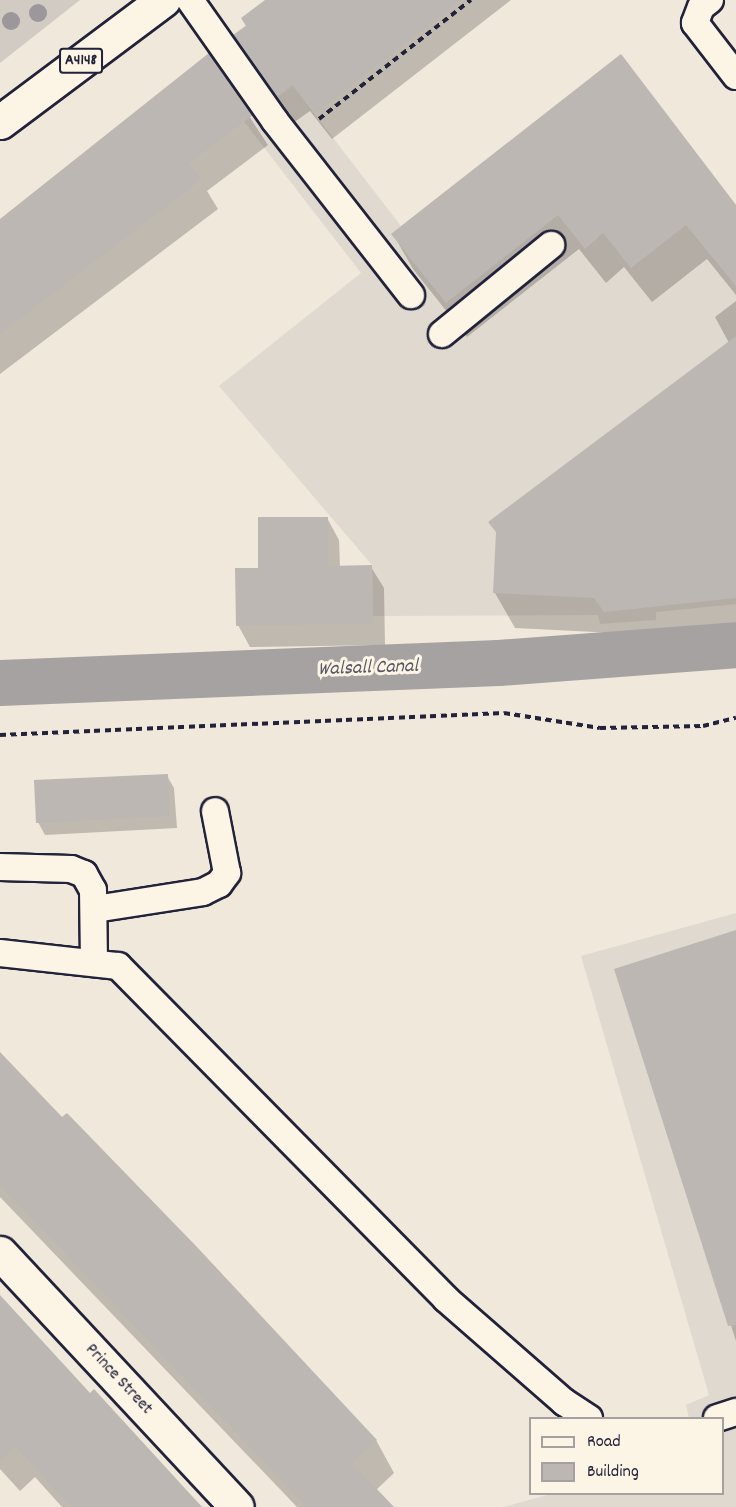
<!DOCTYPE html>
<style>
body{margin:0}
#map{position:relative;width:736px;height:1507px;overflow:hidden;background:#efe8db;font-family:Dekko,sans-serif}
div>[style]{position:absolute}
.built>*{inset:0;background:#e0d9cf}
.green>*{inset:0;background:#d1cbc3}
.shadow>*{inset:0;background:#0003}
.canal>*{height:46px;margin:-23px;padding:0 23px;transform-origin:23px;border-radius:23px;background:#a6a2a2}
.building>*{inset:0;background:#bcb7b3}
.path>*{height:4px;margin-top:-2px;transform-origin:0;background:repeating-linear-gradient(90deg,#22223b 0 6px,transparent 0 10.5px)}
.roads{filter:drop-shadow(2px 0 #22223b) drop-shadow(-2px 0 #22223b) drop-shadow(0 2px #22223b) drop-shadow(0 -2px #22223b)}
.lane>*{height:26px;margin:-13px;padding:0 13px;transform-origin:13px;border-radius:13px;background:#fcf5e5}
.street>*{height:33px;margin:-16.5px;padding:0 16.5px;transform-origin:16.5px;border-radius:16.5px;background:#fcf5e5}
.highway>*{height:33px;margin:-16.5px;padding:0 16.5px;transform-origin:16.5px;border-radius:16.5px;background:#fcf5e5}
.trees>*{width:18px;height:18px;margin:-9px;border-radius:50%;background:#9b979a}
span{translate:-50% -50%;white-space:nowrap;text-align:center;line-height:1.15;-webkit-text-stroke:6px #fcf5e5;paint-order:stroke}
.shield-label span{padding:2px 4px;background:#fcf5e5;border:2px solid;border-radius:4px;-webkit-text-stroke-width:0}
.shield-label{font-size:16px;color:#22223b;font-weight:700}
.street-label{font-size:18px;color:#22223b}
.water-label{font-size:20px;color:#575564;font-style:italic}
.legend{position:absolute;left:529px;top:1417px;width:195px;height:78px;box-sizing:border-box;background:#fcf5e5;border:2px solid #a5a1a1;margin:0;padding:8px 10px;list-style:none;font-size:18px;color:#22223b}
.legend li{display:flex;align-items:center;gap:12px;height:30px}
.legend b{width:30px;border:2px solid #a5a1a1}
</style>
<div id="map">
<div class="built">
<div style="clip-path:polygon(246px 25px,401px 226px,621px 54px,736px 205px,736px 604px,656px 612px,656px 620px,600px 624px,598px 615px,373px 616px,372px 565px,219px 386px,361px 273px,198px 62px)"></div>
<div style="clip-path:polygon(736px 913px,736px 1507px,503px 1507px,551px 1494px,722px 1494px,722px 1418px,689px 1418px,686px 1405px,709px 1395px,581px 956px)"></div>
</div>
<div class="green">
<div style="clip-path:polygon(0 0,80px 0,0 63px)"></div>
</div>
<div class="shadow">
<div style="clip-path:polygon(267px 0,511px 0,332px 139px,310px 111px,293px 123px,235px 36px,248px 27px)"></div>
<div style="clip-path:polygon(209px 55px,268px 145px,207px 191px,218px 209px,0 374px,0 221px)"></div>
<div style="clip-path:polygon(620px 56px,736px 206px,736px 295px,707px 259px,652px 302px,624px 267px,606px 283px,579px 249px,467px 337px,413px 269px,393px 234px)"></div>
<div style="clip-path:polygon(736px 301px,736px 635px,626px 647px,615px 633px,515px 628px,495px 593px,729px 343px,715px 317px)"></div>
<div style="clip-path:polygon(327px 518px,339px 540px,340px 567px,371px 567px,384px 588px,385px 645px,250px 647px,238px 625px,260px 569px)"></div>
<div style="clip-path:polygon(167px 776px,174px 788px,177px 828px,45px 835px,38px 822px)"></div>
<div style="clip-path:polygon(736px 932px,736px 1341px,616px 970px)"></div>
<div style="clip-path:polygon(0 1054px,376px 1440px,394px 1473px,376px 1490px,392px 1507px,297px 1507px,0 1197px)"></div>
<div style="clip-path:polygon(0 1299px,90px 1395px,202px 1507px,62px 1507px,35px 1477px,20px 1491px,0 1469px)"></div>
</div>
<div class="canal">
<div style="left:0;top:683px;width:499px;rotate:-2.3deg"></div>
<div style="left:499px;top:663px;width:238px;rotate:-4.3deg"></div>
</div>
<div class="building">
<div style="clip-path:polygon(265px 0,461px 0,316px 113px,293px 85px,277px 97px,233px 35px,246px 26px,241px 18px)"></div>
<div style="clip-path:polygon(209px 53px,253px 115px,189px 163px,202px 179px,0 334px,0 219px)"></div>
<div style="clip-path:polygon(621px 54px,736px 205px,736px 286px,686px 225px,631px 268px,603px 233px,585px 249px,558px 215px,446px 303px,391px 234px)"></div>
<div style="clip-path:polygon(736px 336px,736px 598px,604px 612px,594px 598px,493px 593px,496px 532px,488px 522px)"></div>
<div style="clip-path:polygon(258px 517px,328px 517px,328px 566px,372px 565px,373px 623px,236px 626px,235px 568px,258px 568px)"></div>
<div style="clip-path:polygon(168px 774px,170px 816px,36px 823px,34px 780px)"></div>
<div style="clip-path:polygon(736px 930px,736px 1325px,728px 1326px,614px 969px)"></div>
<div style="clip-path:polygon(0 1052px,62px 1117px,67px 1113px,196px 1246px,377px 1440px,352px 1463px,394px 1507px,307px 1507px,0 1185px)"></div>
<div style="clip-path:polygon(0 1295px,90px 1393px,94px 1389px,202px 1507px,71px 1507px,16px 1447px,0 1461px)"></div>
</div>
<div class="path">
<div style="left:319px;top:119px;width:193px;rotate:-38.1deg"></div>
<div style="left:0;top:735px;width:504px;rotate:-2.5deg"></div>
<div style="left:504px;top:713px;width:97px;rotate:8.9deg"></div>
<div style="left:600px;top:728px;width:103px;rotate:-1.1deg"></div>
<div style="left:703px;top:726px;width:34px;rotate:-14deg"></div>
</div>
<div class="roads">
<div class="lane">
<div style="left:190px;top:0;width:148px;rotate:54.9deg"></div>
<div style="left:275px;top:121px;width:221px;rotate:52deg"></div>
<div style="left:710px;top:0;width:11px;rotate:142deg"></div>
<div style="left:701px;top:7px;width:17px;rotate:111deg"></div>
<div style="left:695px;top:23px;width:67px;rotate:52.3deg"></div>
<div style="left:442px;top:334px;width:141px;rotate:-39.2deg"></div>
<div style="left:0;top:867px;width:71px;rotate:1.6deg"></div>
<div style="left:71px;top:869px;width:14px;rotate:21deg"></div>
<div style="left:84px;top:874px;width:18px;rotate:61deg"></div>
<div style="left:93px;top:890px;width:73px;rotate:89.2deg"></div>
<div style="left:95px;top:909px;width:109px;rotate:-8.9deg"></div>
<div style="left:203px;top:892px;width:18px;rotate:-27deg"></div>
<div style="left:219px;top:884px;width:14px;rotate:-54deg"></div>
<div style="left:227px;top:873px;width:63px;rotate:-101deg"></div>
<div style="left:0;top:953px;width:119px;rotate:6.3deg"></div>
<div style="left:118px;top:966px;width:467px;rotate:45.4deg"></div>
<div style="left:446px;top:1299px;width:157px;rotate:41.1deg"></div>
<div style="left:564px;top:1402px;width:30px;rotate:33deg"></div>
<div style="left:717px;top:1418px;width:20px;rotate:-18deg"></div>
</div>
<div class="street">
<div style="left:0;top:1253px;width:347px;rotate:47deg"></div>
</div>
<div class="highway">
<div style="left:0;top:122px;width:204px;rotate:-36.8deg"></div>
</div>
</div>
<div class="trees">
<div style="left:38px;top:13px"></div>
<div style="left:11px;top:21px"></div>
</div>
<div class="shield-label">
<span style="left:81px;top:61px">A4148</span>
</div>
<div class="street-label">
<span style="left:118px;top:1380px;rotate:47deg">Prince Street</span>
</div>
<div class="water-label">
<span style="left:368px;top:669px;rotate:-2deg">Walsall Canal</span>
</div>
<ul class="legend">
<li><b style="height:8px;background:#fcf5e5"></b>Road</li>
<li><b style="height:16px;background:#bcb7b3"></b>Building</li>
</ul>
</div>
